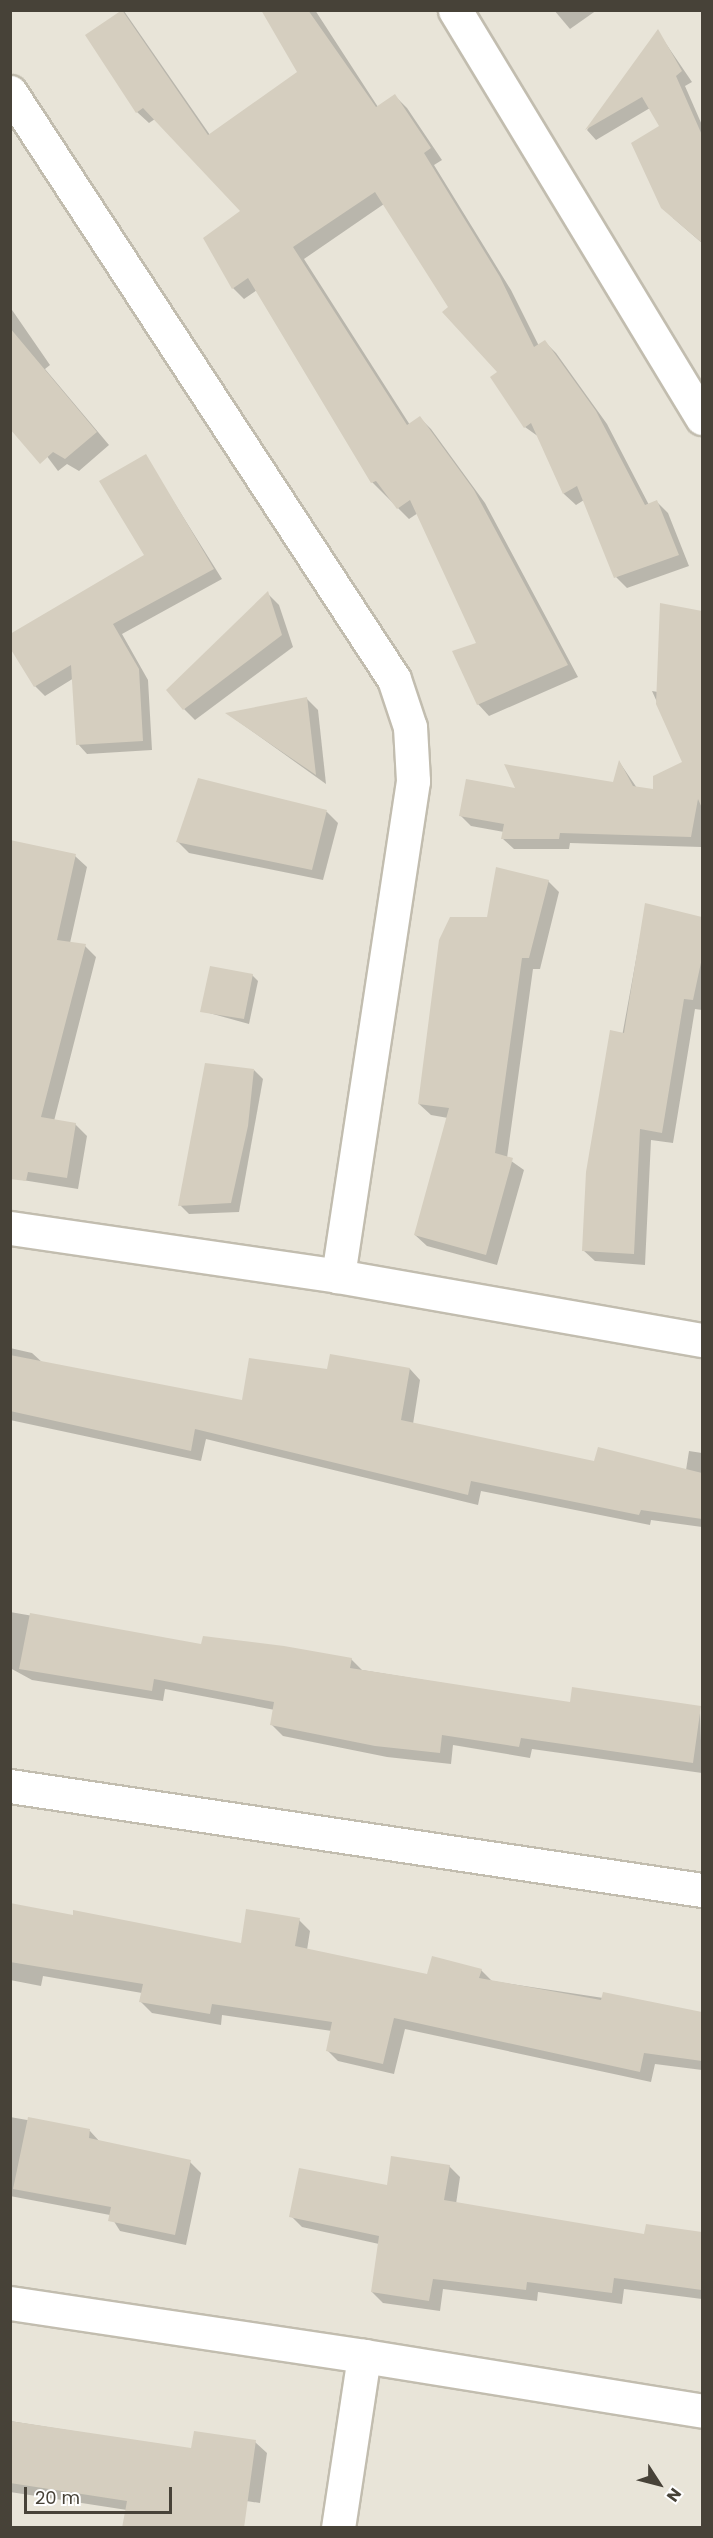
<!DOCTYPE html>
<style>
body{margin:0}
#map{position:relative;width:713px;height:2538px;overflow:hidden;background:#f4f1e9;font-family:Poppins,sans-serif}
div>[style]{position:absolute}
.residential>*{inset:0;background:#e8e4d8}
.shadow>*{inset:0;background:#0003}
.building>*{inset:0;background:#d5cebf}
.roads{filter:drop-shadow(2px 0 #c2bdaf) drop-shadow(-2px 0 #c2bdaf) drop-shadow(0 2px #c2bdaf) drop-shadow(0 -2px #c2bdaf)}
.minor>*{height:33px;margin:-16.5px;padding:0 16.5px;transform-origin:16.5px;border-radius:16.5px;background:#fff}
span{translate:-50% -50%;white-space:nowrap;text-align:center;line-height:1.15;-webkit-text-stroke:6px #fff;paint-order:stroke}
.frame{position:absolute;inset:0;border:12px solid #474238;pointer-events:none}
.north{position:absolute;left:629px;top:2454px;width:60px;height:60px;-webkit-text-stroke:4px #fff;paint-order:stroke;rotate:126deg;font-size:16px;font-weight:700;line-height:24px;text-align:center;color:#474238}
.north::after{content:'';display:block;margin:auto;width:21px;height:27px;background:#474238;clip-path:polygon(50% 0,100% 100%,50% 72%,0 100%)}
.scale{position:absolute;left:24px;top:2487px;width:148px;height:27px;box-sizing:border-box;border:3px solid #474238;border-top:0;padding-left:8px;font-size:18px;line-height:21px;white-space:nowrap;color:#474238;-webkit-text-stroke:4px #fff;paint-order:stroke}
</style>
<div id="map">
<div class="residential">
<div style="clip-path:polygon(11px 11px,702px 11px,702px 2527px,11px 2527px)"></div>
</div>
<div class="shadow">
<div style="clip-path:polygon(263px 10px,315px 10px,378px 107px,395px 96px,407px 108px,442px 160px,434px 165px,511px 290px,539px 346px,545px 342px,556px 353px,607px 424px,649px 505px,656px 501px,668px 513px,689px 566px,627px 588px,616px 577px,584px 500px,576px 505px,564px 494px,539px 437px,525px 427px,499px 372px,384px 204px,304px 259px,410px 425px,420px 418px,431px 429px,485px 503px,578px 677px,489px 716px,478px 704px,478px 644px,418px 513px,409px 519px,372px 482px,257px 290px,244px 299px,233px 288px,242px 211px,155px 119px,149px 123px,137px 112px,87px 36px,124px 11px,210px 135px,299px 72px)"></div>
<div style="clip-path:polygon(554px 10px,597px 10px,570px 29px)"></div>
<div style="clip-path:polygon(658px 32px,692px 82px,685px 86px,702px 125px,702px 243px,673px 218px,661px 126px,650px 108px,596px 140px,587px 130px)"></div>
<div style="clip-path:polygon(10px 307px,50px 365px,45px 369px,109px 445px,79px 471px,67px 464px,58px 471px,10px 407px)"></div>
<div style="clip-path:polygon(145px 456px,222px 579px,122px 634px,148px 680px,152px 750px,87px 754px,78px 744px,74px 678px,45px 696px,35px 686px,146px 556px)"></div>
<div style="clip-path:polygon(268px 594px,279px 605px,293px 647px,195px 720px,184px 709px)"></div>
<div style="clip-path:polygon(661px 605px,702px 613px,701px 847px,570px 843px,569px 849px,514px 849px,503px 839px,504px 832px,471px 826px,461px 816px,518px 790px,614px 784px,620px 763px,637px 788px,654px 790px,684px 762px,652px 691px,658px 692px)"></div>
<div style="clip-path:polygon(307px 699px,318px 710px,326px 784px,228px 714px)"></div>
<div style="clip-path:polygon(199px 780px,327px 812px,338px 823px,323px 880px,189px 853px,178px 842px)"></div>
<div style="clip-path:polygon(10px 841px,75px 856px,87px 867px,70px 943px,85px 946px,96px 957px,54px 1121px,75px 1124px,87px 1136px,78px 1189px,10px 1178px)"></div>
<div style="clip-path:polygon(548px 881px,559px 892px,540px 969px,533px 969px,507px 1158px,524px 1170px,497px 1265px,427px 1246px,415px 1235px,448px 1118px,431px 1115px,419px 1104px,488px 919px)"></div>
<div style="clip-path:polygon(646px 905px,702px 919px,702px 1010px,695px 1009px,673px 1143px,651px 1140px,645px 1265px,595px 1261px,583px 1250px)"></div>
<div style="clip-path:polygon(252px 975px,258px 981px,249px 1024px,202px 1011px)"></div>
<div style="clip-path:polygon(254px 1070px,263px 1079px,239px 1212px,189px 1214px,180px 1205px)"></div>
<div style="clip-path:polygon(10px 1348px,32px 1353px,43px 1363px,243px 1402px,328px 1371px,410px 1369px,420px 1380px,413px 1424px,595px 1462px,686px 1470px,689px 1451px,702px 1453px,702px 1527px,651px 1520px,650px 1525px,481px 1491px,478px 1505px,206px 1439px,201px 1461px,10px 1420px)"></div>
<div style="clip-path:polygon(10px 1612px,202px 1645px,351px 1659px,362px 1670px,571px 1704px,700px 1708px,702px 1773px,532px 1749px,530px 1758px,453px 1745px,451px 1764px,387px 1757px,283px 1736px,272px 1725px,275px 1710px,165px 1689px,163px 1701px,32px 1680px,10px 1668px)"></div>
<div style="clip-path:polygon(10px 1907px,242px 1944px,299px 1920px,310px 1931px,307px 1950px,428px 1976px,481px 1970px,492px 1981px,702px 2013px,702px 2070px,655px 2064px,651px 2082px,405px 2029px,394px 2074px,338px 2061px,327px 2050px,332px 2031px,222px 2015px,221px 2025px,152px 2013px,141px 2002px,142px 1993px,43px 1976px,41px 1986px,10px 1980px)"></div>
<div style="clip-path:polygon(10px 2117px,90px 2131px,101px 2143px,190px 2162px,201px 2173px,186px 2245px,120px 2231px,110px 2215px,10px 2196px)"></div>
<div style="clip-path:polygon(449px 2166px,460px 2177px,456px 2204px,645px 2236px,647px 2226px,702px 2233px,702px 2299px,624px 2289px,622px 2304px,538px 2292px,537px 2301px,443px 2289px,440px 2311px,383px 2303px,372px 2292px,379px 2244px,302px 2227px,291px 2216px)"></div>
<div style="clip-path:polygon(10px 2421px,192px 2450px,255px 2442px,267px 2453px,260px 2503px,207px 2495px,127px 2510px,10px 2492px)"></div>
</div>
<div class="building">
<div style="clip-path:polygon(122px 10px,208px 135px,297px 72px,261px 10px,308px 10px,376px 107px,395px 94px,431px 148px,424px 153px,500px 277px,534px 347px,545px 340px,596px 411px,645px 505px,657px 500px,679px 555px,614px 578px,577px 486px,563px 494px,531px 423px,524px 428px,490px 377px,497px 372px,442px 312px,448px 307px,375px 192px,293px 247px,407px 425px,420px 416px,474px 490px,568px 665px,477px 705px,452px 651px,476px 643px,410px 500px,397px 509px,376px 481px,371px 483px,248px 278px,232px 289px,203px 238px,240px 211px,143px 108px,136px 113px,85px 35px)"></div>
<div style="clip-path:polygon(658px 29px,682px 71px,676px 76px,702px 135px,702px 243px,661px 208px,631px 143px,659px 126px,642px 97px,585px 130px)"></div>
<div style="clip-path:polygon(10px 328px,97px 432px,65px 459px,53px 452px,40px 464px,10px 429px)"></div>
<div style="clip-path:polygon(146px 454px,214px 569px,113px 624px,139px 669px,143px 741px,76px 745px,71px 665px,34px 687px,10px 648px,10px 634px,144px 555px,99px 481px)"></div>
<div style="clip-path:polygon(268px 591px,282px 635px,183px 710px,166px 690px)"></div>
<div style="clip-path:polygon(660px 603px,702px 611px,702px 808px,698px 799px,691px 837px,560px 833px,559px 839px,501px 839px,504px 824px,459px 816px,466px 779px,515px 788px,504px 764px,613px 782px,619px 760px,633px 786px,653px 789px,653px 776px,682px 762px,656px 704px)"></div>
<div style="clip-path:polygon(307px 697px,316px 775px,225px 713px)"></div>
<div style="clip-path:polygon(198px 778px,327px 810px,312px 870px,176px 842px)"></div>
<div style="clip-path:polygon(10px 840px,76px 854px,57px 940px,86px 944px,41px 1117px,76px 1123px,67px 1178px,28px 1172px,26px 1181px,10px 1179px)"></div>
<div style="clip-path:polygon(496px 867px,549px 880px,529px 958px,522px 958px,495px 1153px,513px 1158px,486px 1255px,414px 1235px,449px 1108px,418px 1104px,439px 940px,450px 917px,487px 917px)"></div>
<div style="clip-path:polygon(645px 903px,702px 917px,702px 958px,693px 1000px,684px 999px,662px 1133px,640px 1129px,634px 1254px,582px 1251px,586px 1172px,610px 1030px,624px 1033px)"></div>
<div style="clip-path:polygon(210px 966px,253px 974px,244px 1019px,200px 1012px)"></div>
<div style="clip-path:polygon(205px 1063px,254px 1069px,248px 1126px,231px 1203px,178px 1206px)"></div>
<div style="clip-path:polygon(330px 1354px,410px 1368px,401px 1420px,594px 1461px,598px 1447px,702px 1473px,702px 1519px,641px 1510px,639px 1515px,471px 1481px,468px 1495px,195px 1429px,191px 1451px,10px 1411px,10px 1355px,242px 1400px,249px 1358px,327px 1369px)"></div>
<div style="clip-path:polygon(30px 1613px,201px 1644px,203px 1636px,284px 1646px,352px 1658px,350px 1668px,570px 1702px,572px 1687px,701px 1706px,693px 1763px,521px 1738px,519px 1747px,442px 1735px,440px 1753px,375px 1746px,270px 1725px,274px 1702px,154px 1679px,152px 1691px,19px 1669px)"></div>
<div style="clip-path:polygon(10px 1903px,73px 1915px,73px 1910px,241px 1943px,246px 1909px,300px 1918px,295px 1946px,427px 1974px,432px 1956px,482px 1969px,479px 1978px,601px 2000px,603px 1992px,702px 2012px,702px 2061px,644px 2053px,640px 2072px,394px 2018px,383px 2064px,326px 2051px,332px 2022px,212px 2004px,210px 2014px,139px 2002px,143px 1984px,10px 1962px)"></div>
<div style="clip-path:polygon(28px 2117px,90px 2129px,89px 2138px,191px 2160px,175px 2235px,108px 2221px,111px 2207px,13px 2189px)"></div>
<div style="clip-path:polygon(391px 2156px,450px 2165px,444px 2200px,644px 2234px,646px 2224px,702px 2232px,702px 2290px,614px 2278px,612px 2293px,527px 2282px,526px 2290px,433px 2279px,429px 2301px,371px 2292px,379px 2236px,289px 2217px,299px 2168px,387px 2185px)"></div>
<div style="clip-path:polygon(10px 2421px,191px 2448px,194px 2431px,256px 2440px,244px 2528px,122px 2528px,127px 2501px,10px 2483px)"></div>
</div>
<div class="roads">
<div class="minor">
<div style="left:455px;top:10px;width:477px;rotate:58.8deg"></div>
<div style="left:10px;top:92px;width:701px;rotate:56.81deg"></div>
<div style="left:394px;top:679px;width:51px;rotate:71.6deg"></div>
<div style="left:410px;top:727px;width:54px;rotate:86.8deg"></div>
<div style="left:413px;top:781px;width:501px;rotate:98.62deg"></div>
<div style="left:10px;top:1228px;width:331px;rotate:8.3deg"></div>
<div style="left:338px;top:1276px;width:370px;rotate:10deg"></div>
<div style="left:10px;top:1786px;width:700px;rotate:8.55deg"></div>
<div style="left:10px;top:2303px;width:358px;rotate:8.5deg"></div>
<div style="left:364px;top:2356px;width:174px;rotate:98.6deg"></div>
<div style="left:364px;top:2356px;width:342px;rotate:9.2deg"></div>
</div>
</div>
<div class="frame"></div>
<div class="north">N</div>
<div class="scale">20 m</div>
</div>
